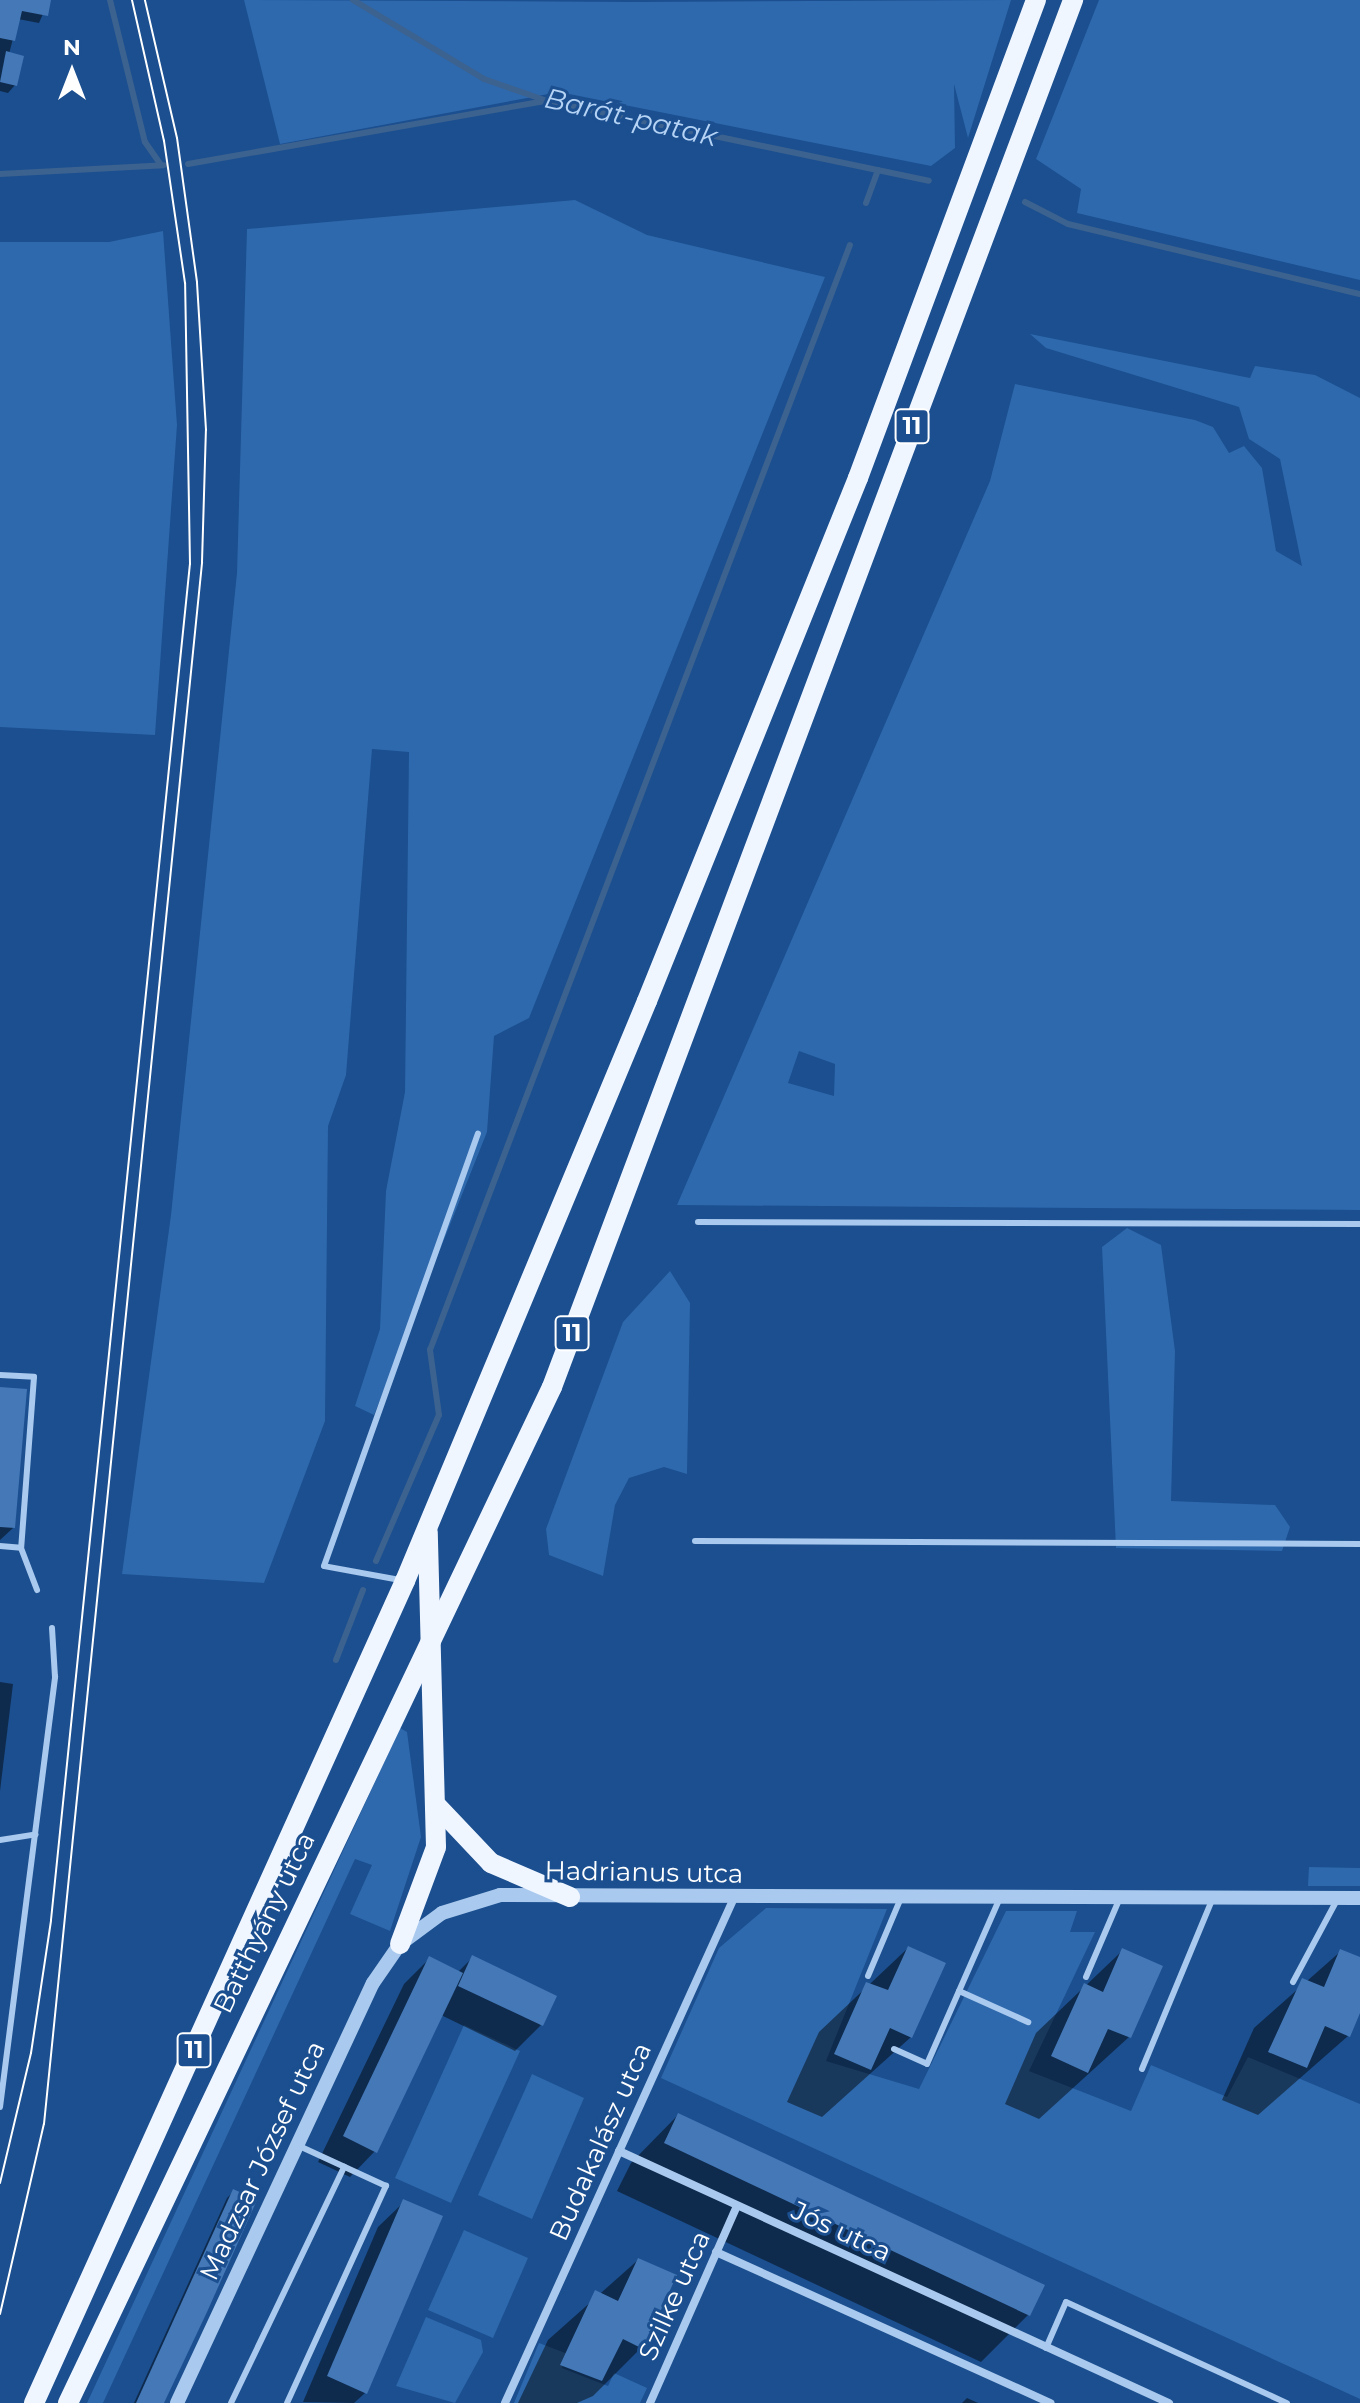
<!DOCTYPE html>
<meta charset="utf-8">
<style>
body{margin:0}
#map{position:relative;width:1360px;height:2403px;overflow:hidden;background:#1b4f8f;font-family:Montserrat,sans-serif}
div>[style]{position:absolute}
.green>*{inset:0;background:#2e69ad}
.shadow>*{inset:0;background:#0007}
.stream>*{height:6px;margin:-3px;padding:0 3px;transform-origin:3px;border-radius:3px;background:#3c6290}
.building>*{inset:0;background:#4478b7}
.service>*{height:6px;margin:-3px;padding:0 3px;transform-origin:3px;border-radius:3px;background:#a9c9ee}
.minor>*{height:8px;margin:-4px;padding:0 4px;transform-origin:4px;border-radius:4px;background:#a9c9ee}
.tertiary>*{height:14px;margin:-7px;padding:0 7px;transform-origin:7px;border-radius:7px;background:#a9c9ee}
.primary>*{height:20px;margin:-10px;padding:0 10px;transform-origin:10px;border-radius:10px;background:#f0f6ff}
.tram>*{height:2px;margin:-1px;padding:0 1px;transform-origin:1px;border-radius:1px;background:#fff}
span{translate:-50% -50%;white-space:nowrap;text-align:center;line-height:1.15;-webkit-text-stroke:6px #1b4f8f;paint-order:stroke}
.shield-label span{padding:2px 6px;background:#1b4f8f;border:2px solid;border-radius:6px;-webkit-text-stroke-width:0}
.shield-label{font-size:24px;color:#fff;font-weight:700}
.street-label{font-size:26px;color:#fff}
.water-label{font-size:28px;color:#b5d3f5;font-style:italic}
.north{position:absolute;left:32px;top:32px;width:80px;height:80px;-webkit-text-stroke:6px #1b4f8f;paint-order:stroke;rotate:0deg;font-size:22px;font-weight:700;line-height:32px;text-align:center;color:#fff}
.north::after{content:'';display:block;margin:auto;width:28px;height:36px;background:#fff;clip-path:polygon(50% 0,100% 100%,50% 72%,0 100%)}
</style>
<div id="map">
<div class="green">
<div style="clip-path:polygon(244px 0,636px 2px,1011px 0,968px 138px,954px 84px,955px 148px,931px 166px,559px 92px,280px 144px)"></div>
<div style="clip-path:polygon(1099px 0,1360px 0,1360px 280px,1077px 213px,1081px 189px,1036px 159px)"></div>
<div style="clip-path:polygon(575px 200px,647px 235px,825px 277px,529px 1018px,494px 1036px,487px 1132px,374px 1415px,355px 1406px,380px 1329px,386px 1191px,405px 1092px,409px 752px,372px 749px,346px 1075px,328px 1126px,325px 1421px,264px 1583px,122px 1574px,171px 1215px,237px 573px,247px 229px)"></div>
<div style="clip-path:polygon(163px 231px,177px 425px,155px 735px,0 727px,0 242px,109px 242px)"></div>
<div style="clip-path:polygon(evenodd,1030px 334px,1250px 378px,1255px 366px,1315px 375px,1360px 398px,1360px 1210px,677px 1205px,990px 481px,1015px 384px,1195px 420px,1213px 427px,1229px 453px,1244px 446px,1262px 468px,1276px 551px,1302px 566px,1280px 459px,1249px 439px,1239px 407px,1046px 348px,1030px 334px,799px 1051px,835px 1064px,834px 1096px,788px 1083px,799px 1051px)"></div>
<div style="clip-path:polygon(1127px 1228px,1161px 1245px,1175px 1351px,1171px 1501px,1275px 1505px,1290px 1527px,1282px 1551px,1116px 1548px,1102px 1247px)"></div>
<div style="clip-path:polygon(670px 1271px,690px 1303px,687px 1474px,664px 1467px,629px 1478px,615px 1505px,603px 1576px,549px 1555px,546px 1529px,623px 1322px)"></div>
<div style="clip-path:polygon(400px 1728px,407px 1732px,421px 1837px,390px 1931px,350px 1914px,372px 1865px,355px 1859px,103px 2403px,87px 2403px)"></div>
<div style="clip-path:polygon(1309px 1867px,1360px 1868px,1360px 1886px,1308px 1886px)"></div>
<div style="clip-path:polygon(766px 1908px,887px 1909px,826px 2061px,919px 2089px,1006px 1911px,1077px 1911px,1070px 1932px,1095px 1932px,1029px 2071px,1131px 2111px,1151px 2065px,1227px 2097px,1248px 2057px,1360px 2104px,1360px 2399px,661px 2078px,719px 1948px)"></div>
<div style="clip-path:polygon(464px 2025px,520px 2051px,451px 2203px,395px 2178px)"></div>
<div style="clip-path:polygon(532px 2074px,584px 2098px,532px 2219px,478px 2195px)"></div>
<div style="clip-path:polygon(464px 2230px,528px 2258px,493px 2338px,428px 2310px)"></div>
<div style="clip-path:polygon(426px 2317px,481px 2340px,483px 2352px,455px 2403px,396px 2386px)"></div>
<div style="clip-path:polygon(539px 2343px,568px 2354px,562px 2368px,608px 2386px,614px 2373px,647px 2388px,640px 2403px,514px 2403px)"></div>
</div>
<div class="shadow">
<div style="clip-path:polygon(0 0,49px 0,39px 23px,18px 19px,9px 54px,15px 85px,8px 93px,0 91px)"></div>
<div style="clip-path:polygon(0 1389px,13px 1528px,0 1540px)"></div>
<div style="clip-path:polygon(0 1682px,13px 1684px,0 1791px)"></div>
<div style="clip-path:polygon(908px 1948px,911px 2037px,822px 2117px,787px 2102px,819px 2032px)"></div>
<div style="clip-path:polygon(1122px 1951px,1129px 2037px,1039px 2119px,1005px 2104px,1036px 2033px)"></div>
<div style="clip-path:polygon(1341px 1951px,1360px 1959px,1360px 2008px,1348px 2036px,1258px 2115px,1222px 2100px,1254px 2028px)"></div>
<div style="clip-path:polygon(473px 1957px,541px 2025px,515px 2051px,441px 2015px,375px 2151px,350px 2177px,318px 2162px,404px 1984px,429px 1959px,458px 1972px)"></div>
<div style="clip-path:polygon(678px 2115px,1029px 2314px,981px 2362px,617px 2191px,631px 2163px)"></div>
<div style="clip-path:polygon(233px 2192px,162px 2403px,134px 2403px,227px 2198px)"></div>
<div style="clip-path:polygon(404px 2202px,365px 2393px,354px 2403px,303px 2402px,378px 2227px)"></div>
<div style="clip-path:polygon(638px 2260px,641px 2348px,593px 2396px,577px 2403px,518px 2403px,548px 2340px)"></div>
<div style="clip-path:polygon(967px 2398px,978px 2403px,962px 2403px)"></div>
</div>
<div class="stream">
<div style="left:110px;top:0;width:146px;rotate:76.2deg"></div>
<div style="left:145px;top:142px;width:28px;rotate:55deg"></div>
<div style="left:353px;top:0;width:153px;rotate:31.1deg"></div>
<div style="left:484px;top:79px;width:67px;rotate:19.2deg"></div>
<div style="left:547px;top:101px;width:390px;rotate:11.8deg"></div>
<div style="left:188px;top:164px;width:364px;rotate:-10deg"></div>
<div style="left:0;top:174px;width:164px;rotate:-3.1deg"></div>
<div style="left:1025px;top:202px;width:48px;rotate:27.1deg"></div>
<div style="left:1068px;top:224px;width:300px;rotate:13.5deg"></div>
<div style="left:866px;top:203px;width:35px;rotate:-70deg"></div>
<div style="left:376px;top:1561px;width:159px;rotate:-66.7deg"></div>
<div style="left:439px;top:1415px;width:66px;rotate:-97.9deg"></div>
<div style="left:430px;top:1350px;width:1182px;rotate:-69.19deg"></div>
<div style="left:336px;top:1660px;width:75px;rotate:-68.9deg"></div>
</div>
<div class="building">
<div style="clip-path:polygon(0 0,51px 0,48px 16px,22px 11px,15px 41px,0 38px)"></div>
<div style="clip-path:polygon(6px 51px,24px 56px,17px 86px,0 82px)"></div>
<div style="clip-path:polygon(0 1387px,27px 1389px,15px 1528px,0 1527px)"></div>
<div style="clip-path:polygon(908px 1946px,946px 1963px,912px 2038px,890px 2028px,871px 2070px,834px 2054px,866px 1982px,888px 1990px)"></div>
<div style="clip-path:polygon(1122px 1948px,1163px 1966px,1131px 2038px,1108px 2029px,1088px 2073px,1051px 2056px,1084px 1983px,1103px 1992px)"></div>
<div style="clip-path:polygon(1340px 1949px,1360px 1957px,1360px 2013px,1350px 2037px,1325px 2026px,1307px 2068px,1268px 2052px,1302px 1978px,1324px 1987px)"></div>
<div style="clip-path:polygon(472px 1955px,557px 1996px,543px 2026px,458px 1986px)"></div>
<div style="clip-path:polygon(429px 1956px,463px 1973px,377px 2153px,343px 2136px)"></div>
<div style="clip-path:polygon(678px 2113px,1045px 2285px,1030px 2316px,664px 2143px)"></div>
<div style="clip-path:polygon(233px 2189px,257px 2200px,207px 2312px,164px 2403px,136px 2403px)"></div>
<div style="clip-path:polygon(403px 2199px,443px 2216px,367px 2394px,327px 2376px)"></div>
<div style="clip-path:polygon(638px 2258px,677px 2275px,643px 2349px,623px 2339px,602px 2381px,560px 2365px,595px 2290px,618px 2301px)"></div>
</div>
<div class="service">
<div style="left:698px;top:1222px;width:662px;rotate:0.17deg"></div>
<div style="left:0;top:1375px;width:34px;rotate:3deg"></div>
<div style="left:34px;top:1377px;width:171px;rotate:94.3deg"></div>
<div style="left:695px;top:1541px;width:665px;rotate:0.26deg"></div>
<div style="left:0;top:1546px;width:21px;rotate:5deg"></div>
<div style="left:21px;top:1548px;width:45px;rotate:69.1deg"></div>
<div style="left:400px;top:1580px;width:77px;rotate:-169.6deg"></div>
<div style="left:324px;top:1566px;width:459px;rotate:-70.4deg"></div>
<div style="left:0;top:1840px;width:36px;rotate:-9deg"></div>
<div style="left:868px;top:1976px;width:85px;rotate:-67.1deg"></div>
<div style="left:1086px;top:1977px;width:84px;rotate:-66.8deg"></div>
<div style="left:1293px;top:1982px;width:93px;rotate:-61.8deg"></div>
<div style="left:959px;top:1991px;width:76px;rotate:24.2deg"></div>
<div style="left:894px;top:2049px;width:36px;rotate:24deg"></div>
<div style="left:927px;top:2064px;width:181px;rotate:-66.3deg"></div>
<div style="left:1142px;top:2069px;width:185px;rotate:-67.5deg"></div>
<div style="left:0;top:2107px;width:434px;rotate:-82.7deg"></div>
<div style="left:55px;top:1677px;width:49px;rotate:-93.5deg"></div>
<div style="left:1046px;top:2348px;width:50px;rotate:-66.5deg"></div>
<div style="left:1066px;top:2302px;width:243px;rotate:24.6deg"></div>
<div style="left:231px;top:2403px;width:262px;rotate:-64.4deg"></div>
<div style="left:287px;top:2403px;width:239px;rotate:-65.5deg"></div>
<div style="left:386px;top:2186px;width:98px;rotate:-155.3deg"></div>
</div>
<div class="minor">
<div style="left:619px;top:2151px;width:605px;rotate:24.62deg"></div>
<div style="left:716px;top:2252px;width:367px;rotate:24.3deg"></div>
<div style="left:505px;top:2403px;width:554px;rotate:-65.61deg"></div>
<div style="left:650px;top:2403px;width:215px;rotate:-66.2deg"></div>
</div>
<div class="tertiary">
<div style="left:177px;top:2403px;width:463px;rotate:-65deg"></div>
<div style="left:373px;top:1983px;width:47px;rotate:-55.3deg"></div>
<div style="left:400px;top:1944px;width:52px;rotate:-36.4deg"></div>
<div style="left:442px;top:1913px;width:61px;rotate:-17.2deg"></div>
<div style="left:500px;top:1895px;width:860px;rotate:0.2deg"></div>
</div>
<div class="primary">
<div style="left:438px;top:1807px;width:77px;rotate:46.6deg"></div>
<div style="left:491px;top:1863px;width:86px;rotate:23.3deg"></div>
<div style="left:400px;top:1944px;width:103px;rotate:-69.6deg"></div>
<div style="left:436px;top:1847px;width:315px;rotate:-91.5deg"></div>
<div style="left:34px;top:2403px;width:902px;rotate:-65.71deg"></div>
<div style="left:405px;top:1581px;width:628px;rotate:-67.35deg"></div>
<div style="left:647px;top:1001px;width:564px;rotate:-68.03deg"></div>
<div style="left:858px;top:478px;width:510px;rotate:-69.58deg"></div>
<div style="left:68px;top:2403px;width:1125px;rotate:-64.53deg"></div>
<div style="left:552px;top:1387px;width:1482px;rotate:-69.41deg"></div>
</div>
<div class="tram">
<div style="left:0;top:2183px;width:134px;rotate:-76.6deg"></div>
<div style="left:31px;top:2053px;width:134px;rotate:-81.4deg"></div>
<div style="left:51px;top:1920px;width:1363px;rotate:-84.15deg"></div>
<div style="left:190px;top:564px;width:281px;rotate:-91deg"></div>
<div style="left:185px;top:283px;width:144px;rotate:-98.4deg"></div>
<div style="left:164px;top:141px;width:145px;rotate:-102.8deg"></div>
<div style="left:0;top:2314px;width:195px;rotate:-77deg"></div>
<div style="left:44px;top:2124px;width:1570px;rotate:-84.22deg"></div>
<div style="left:202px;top:562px;width:132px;rotate:-88.3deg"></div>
<div style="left:206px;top:430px;width:148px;rotate:-93.5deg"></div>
<div style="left:197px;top:282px;width:145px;rotate:-97.9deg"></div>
<div style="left:177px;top:138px;width:142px;rotate:-103.1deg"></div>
</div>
<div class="shield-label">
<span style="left:912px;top:426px">11</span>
<span style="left:572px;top:1333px">11</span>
<span style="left:194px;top:2050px">11</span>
</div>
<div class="street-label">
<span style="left:644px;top:1873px;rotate:1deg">Hadrianus utca</span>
<span style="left:265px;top:1923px;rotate:-64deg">Batthyány utca</span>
<span style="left:601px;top:2142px;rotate:-66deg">Budakalász utca</span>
<span style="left:263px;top:2161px;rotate:-65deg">Madzsar József utca</span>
<span style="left:841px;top:2232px;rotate:25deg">Jós utca</span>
<span style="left:675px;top:2296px;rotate:-66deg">Szilke utca</span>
</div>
<div class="water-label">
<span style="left:631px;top:117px;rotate:13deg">Barát-patak</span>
</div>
<div class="north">N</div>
</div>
